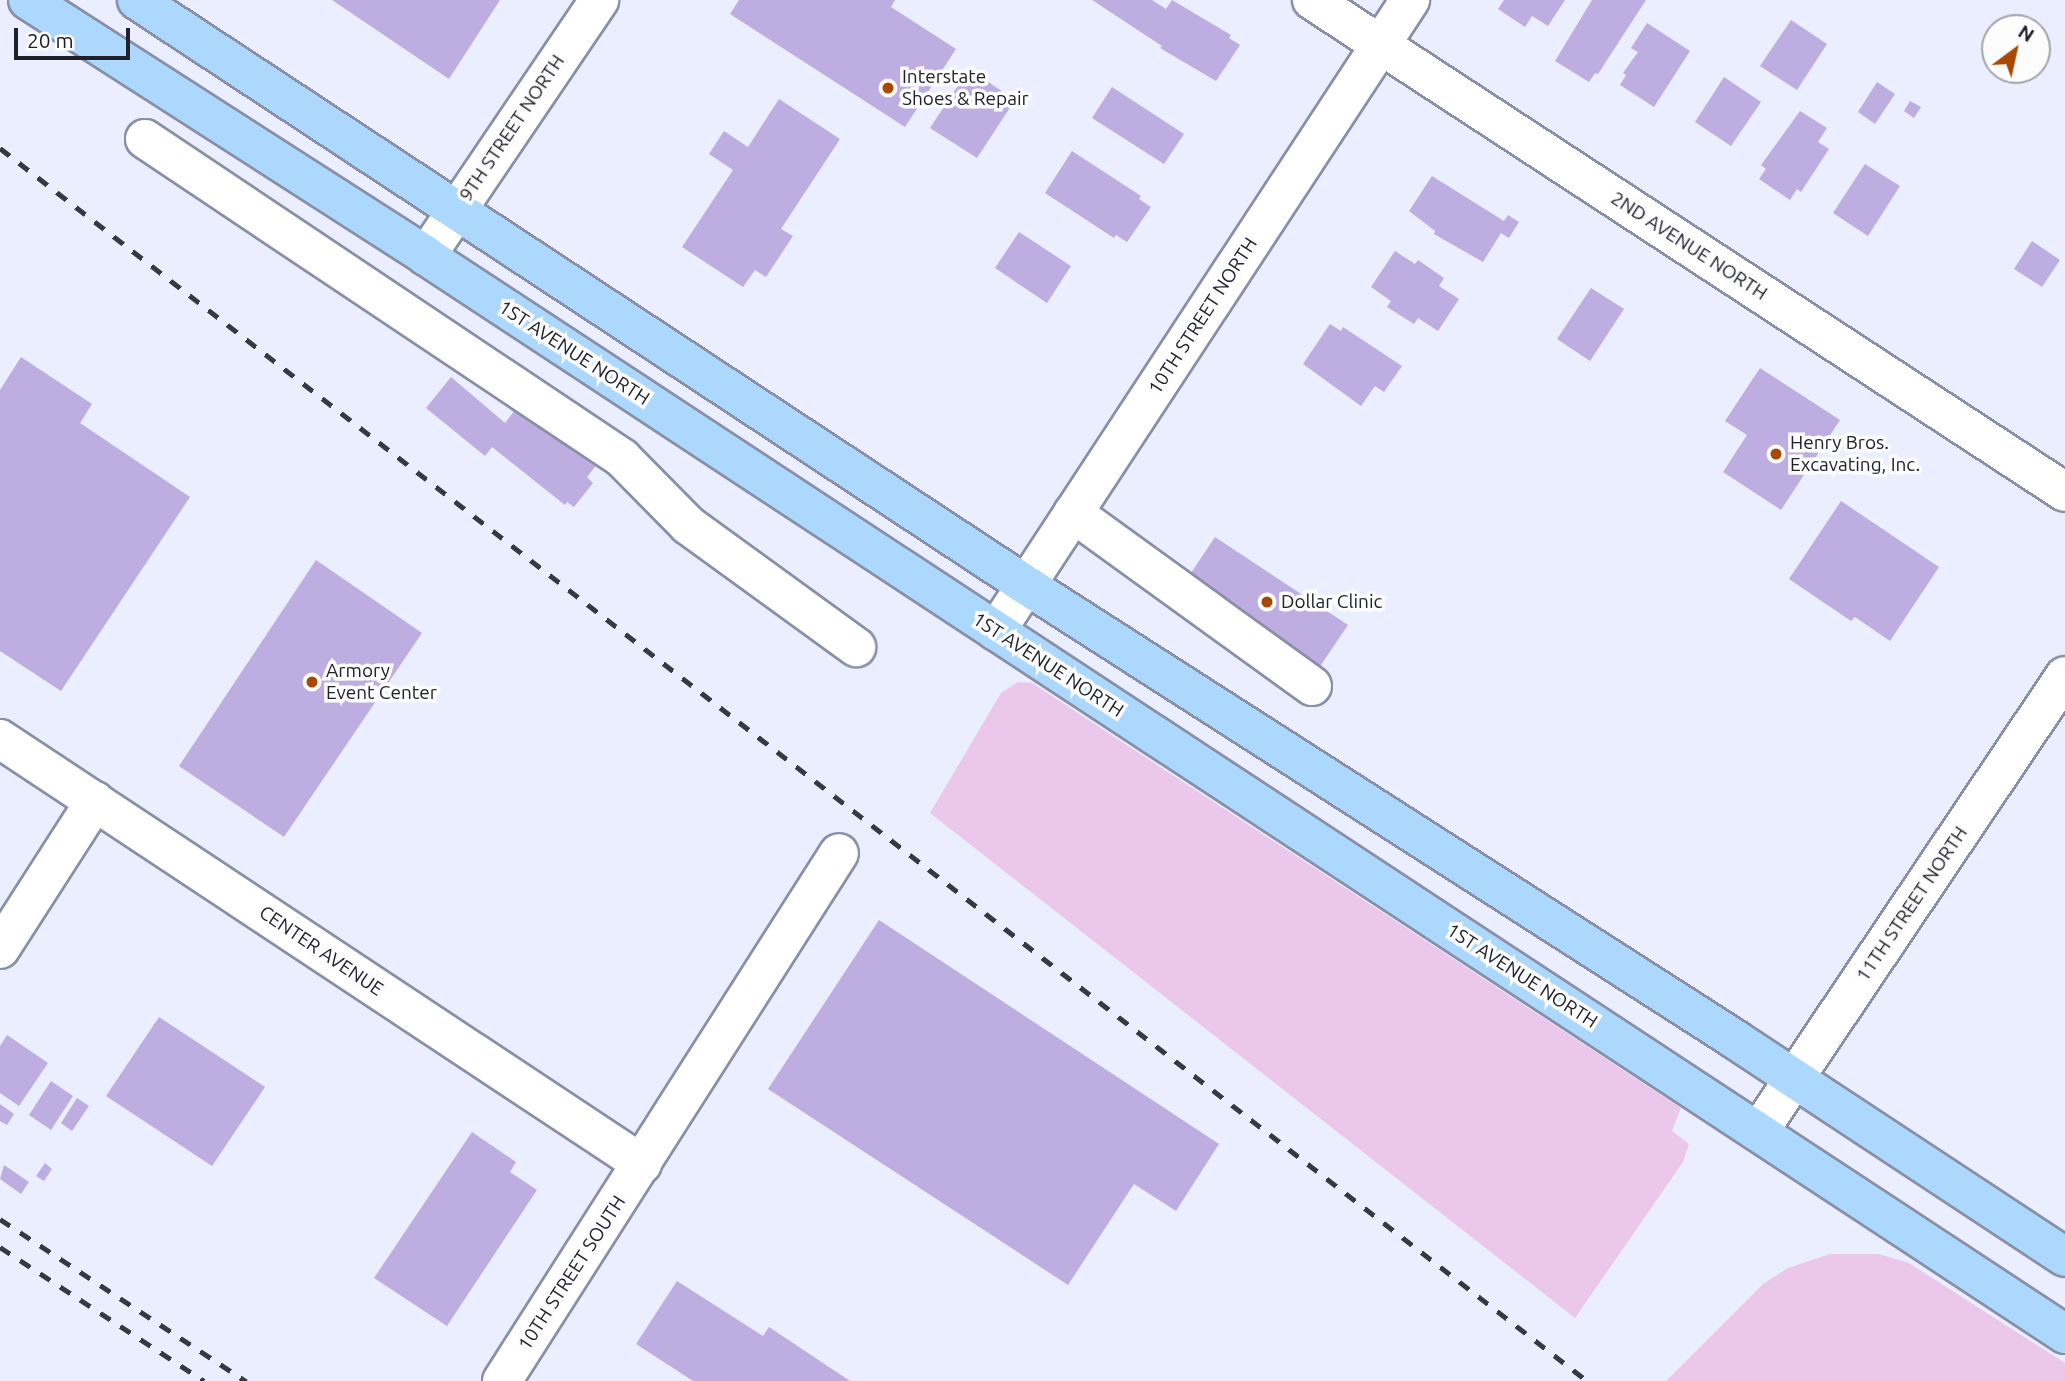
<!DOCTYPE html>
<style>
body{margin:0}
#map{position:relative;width:2065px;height:1381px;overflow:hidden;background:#eaeefe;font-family:Ubuntu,sans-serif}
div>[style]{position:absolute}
.green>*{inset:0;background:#ebc7eb}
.building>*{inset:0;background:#bdade0}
.roads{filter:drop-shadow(2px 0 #888fa6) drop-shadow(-2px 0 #888fa6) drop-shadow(0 2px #888fa6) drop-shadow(0 -2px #888fa6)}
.minor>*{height:38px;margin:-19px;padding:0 19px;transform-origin:19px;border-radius:19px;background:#fff}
.major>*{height:38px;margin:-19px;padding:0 19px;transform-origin:19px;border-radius:19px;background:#acd8fe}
.rail>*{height:5px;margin-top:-2.5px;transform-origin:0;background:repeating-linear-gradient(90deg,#363942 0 12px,transparent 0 24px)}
.dots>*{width:19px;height:19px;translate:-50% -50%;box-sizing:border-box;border:4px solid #fcfcfc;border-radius:50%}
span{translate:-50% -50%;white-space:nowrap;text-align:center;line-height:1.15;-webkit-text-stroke:7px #fcfcfc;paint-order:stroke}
.poi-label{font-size:19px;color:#20222b}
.left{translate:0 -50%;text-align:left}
.street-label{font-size:19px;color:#20222b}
.north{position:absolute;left:1981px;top:14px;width:70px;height:70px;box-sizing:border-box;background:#fcfcfc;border:2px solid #a4a5a8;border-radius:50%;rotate:33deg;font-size:19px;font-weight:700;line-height:28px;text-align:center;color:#20222b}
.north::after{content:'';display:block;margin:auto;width:24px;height:32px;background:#a94803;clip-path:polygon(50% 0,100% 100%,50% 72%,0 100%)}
.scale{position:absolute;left:14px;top:28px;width:116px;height:32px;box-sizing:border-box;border:4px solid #20222b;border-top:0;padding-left:9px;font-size:21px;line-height:24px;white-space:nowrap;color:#20222b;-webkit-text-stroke:5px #fcfcfc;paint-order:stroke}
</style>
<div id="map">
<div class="green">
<div style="clip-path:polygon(1018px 682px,1032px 683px,1681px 1108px,1672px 1131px,1689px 1144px,1683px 1162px,1575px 1318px,930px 813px,1001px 693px)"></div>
<div style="clip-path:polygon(1830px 1254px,1879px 1254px,1909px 1263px,2065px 1363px,2065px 1381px,1666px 1381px,1763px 1284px,1788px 1268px)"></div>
</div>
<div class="building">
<div style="clip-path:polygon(332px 0,500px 0,449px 79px)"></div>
<div style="clip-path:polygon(739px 0,895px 0,891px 7px,956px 49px,905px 127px,730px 14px)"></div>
<div style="clip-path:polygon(1092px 0,1152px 0,1166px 9px,1172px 0,1231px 35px,1229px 38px,1240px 45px,1216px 81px,1160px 48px,1162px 46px)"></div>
<div style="clip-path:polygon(1504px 0,1565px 0,1548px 26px,1532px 16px,1525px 27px,1498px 9px)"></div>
<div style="clip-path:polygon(1592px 0,1646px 0,1598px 74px,1595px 73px,1589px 82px,1555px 61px)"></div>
<div style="clip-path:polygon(1791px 20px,1827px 44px,1797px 90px,1760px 66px)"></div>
<div style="clip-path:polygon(1647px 23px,1690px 51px,1654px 107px,1620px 85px,1626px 75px,1623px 73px,1638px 52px,1631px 48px)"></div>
<div style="clip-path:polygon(969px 69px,1015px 100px,977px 158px,930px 128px)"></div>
<div style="clip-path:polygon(1724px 77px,1761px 102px,1731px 146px,1695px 122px)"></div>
<div style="clip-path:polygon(1877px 82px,1895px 94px,1875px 124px,1858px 112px)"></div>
<div style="clip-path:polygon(1112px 87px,1184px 134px,1164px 164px,1092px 118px)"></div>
<div style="clip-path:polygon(779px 99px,840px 139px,781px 229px,793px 236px,766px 277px,755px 270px,743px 287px,682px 247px,733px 170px,709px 154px,724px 131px,748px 147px)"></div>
<div style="clip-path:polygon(1910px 101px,1921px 107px,1914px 118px,1904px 111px)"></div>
<div style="clip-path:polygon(1800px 111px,1827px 128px,1818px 142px,1829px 149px,1801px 192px,1797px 189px,1790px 200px,1759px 179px,1766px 169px,1761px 165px)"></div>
<div style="clip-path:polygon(1072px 151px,1141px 196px,1139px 199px,1151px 207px,1127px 242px,1116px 235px,1114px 238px,1045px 193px)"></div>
<div style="clip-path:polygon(1865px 164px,1900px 186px,1868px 236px,1833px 213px)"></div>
<div style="clip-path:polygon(1432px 176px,1504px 221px,1508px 215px,1519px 222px,1509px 238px,1501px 233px,1483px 262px,1434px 234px,1435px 231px,1409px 211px)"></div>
<div style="clip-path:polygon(1019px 232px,1071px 266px,1047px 303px,995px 268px)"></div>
<div style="clip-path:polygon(2032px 241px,2060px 260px,2042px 287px,2014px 269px)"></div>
<div style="clip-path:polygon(1395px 251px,1415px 264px,1418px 260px,1444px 278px,1439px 286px,1459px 299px,1438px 331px,1418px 318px,1414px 324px,1387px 307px,1391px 301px,1371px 287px)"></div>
<div style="clip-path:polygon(1591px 288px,1624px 309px,1590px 361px,1557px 339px)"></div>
<div style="clip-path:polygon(1330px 324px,1341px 331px,1343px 327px,1402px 366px,1384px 392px,1375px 386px,1361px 406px,1303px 364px)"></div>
<div style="clip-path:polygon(21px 357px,92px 404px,80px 423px,190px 497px,61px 691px,0 651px,0 390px)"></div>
<div style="clip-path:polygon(1760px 368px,1840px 420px,1781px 510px,1723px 472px,1747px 435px,1725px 421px)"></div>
<div style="clip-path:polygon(451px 377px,505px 423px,522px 401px,599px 462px,587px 477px,593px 483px,574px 507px,567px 502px,565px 505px,492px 447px,485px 456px,426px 408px)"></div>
<div style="clip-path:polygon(1841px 501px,1939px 567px,1890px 641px,1855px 617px,1851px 621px,1789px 579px)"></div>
<div style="clip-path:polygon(1215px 537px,1348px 625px,1319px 668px,1187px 579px)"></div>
<div style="clip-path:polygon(316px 560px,422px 633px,284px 837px,179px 766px)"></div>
<div style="clip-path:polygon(879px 920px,1219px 1144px,1176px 1211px,1134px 1184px,1068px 1285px,768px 1089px)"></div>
<div style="clip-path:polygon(159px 1017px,265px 1087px,212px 1166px,106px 1096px)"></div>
<div style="clip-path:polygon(7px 1035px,48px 1063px,19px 1106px,0 1093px,0 1046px)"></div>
<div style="clip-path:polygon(51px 1081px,73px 1096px,51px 1130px,29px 1115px)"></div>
<div style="clip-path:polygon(77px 1098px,89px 1106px,72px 1131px,61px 1123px)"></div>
<div style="clip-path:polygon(0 1104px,14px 1114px,7px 1125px,0 1121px)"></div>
<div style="clip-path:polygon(472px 1132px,516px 1162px,510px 1172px,537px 1190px,447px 1326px,374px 1278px)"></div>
<div style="clip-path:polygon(45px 1163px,52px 1169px,44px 1181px,36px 1176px)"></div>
<div style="clip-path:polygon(4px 1165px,29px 1182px,21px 1194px,0 1179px)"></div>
<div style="clip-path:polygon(677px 1281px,763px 1336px,769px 1327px,850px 1381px,693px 1381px,636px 1344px)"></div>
</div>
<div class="roads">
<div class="minor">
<div style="left:1312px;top:0;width:899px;rotate:33.16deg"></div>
<div style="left:145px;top:139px;width:574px;rotate:33.77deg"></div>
<div style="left:622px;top:458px;width:94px;rotate:45.4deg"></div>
<div style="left:688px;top:525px;width:208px;rotate:36deg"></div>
<div style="left:426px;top:256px;width:309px;rotate:-55.9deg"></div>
<div style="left:1073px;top:513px;width:295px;rotate:35.9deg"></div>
<div style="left:996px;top:631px;width:755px;rotate:-56.73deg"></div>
<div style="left:0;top:739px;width:770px;rotate:33.5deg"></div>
<div style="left:0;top:949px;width:176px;rotate:-57.3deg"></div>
<div style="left:1759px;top:1131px;width:548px;rotate:-56.08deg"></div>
<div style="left:502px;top:1381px;width:626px;rotate:-57.45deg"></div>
</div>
<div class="major">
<div style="left:28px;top:0;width:473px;rotate:32.7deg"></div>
<div style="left:426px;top:256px;width:1962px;rotate:33.33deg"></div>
<div style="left:137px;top:0;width:1064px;rotate:33.35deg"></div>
<div style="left:1026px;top:585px;width:843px;rotate:32.65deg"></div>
<div style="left:1736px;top:1040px;width:394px;rotate:33.4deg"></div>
</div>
</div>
<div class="rail">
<div style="left:0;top:148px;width:2010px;rotate:37.84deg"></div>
<div style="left:0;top:1219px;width:295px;rotate:33.4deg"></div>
<div style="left:0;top:1247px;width:244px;rotate:33.3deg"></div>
</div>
<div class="dots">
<div style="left:888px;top:88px;background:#a94803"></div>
<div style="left:1776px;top:454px;background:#a94803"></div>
<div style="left:1267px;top:602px;background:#a94803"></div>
<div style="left:312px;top:682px;background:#a94803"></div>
</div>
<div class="poi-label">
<span class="left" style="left:902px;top:88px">Interstate<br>Shoes &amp; Repair</span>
<span class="left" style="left:1790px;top:454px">Henry Bros.<br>Excavating, Inc.</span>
<span class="left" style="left:1281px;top:602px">Dollar Clinic</span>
<span class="left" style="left:326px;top:682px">Armory<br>Event Center</span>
</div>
<div class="street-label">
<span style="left:512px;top:128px;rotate:-56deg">9TH STREET NORTH</span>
<span style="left:1689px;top:246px;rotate:33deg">2ND AVENUE NORTH</span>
<span style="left:1203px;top:316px;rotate:-57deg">10TH STREET NORTH</span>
<span style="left:574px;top:353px;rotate:33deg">1ST AVENUE NORTH</span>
<span style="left:1048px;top:665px;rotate:33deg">1ST AVENUE NORTH</span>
<span style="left:1912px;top:904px;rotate:-56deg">11TH STREET NORTH</span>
<span style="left:321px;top:951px;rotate:34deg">CENTER AVENUE</span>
<span style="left:1522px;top:976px;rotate:33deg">1ST AVENUE NORTH</span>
<span style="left:572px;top:1273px;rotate:-57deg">10TH STREET SOUTH</span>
</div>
<div class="north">N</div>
<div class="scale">20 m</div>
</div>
